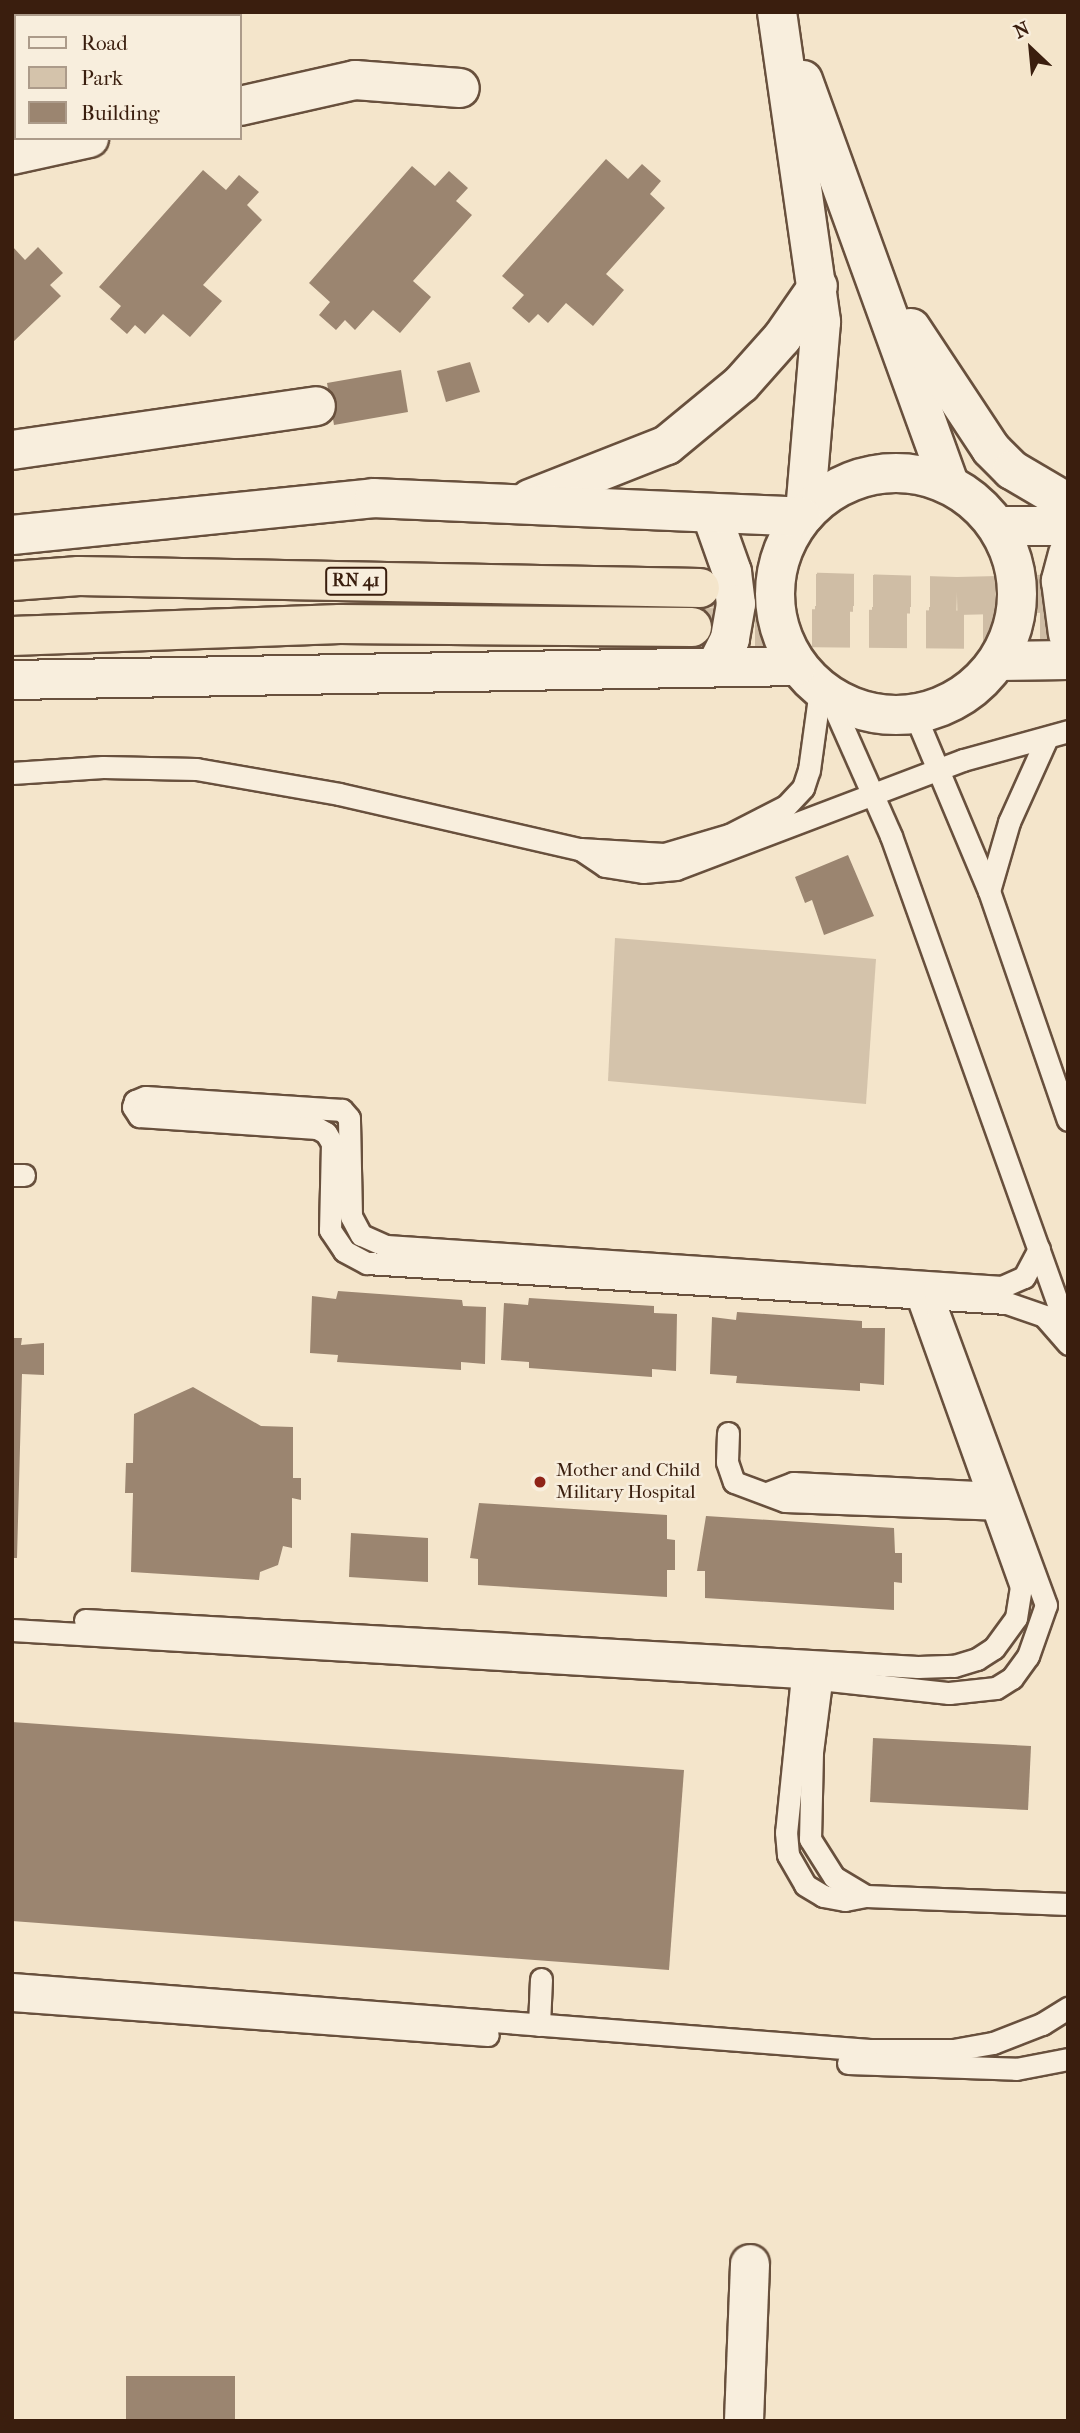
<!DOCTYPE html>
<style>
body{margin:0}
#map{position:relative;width:1080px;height:2433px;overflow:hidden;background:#f4e5cb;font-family:"IM FELL French Canon",serif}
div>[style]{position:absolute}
.green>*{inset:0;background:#d4c3ab}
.building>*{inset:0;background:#9b8570}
.highway-tunnel>*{height:38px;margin-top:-19px;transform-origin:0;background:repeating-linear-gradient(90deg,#cfbda5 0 38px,transparent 0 57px)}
.roads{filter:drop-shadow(2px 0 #68503d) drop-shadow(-2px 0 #68503d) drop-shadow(0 2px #68503d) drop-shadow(0 -2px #68503d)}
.lane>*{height:21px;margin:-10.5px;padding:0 10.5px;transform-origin:10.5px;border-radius:10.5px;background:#f8eedd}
.street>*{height:38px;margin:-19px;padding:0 19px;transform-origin:19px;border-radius:19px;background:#f8eedd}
.secondary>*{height:38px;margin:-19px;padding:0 19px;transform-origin:19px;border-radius:19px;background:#f8eedd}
.secondary>.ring{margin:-19px;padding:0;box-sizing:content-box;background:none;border:38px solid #f8eedd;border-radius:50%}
.highway>*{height:38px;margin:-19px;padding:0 19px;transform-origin:19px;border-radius:19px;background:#f4e5cb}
.dots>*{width:19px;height:19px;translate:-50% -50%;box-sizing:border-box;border:4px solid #f8eedd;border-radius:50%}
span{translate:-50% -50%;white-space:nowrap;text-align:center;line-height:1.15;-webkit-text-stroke:5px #f8eedd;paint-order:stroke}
.shield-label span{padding:2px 5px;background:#f8eedd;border:2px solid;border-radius:5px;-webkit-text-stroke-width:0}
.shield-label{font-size:18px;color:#3a1e0e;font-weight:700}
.poi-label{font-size:19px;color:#3a1e0e}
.left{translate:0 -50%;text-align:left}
.frame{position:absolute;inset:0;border:14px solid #3a1e0e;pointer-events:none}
.legend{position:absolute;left:14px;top:14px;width:228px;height:126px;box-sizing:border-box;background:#f8eedd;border:2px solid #ac9b8a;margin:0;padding:9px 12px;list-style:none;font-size:21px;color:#3a1e0e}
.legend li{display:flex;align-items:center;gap:14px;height:35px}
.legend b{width:35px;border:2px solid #ac9b8a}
.north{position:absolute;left:996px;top:14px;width:70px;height:70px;-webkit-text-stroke:5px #f8eedd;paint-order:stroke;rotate:334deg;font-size:19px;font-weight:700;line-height:28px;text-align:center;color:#3a1e0e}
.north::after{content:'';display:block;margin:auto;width:24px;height:32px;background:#3a1e0e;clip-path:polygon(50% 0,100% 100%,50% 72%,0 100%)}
</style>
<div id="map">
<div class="green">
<div style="clip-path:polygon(615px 938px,876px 959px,866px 1104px,608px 1081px)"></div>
</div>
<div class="building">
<div style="clip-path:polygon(606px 159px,628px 179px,642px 164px,661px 181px,650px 194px,665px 208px,606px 274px,624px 290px,593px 326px,566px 303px,548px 323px,538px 314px,529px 323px,512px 308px,524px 295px,502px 276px)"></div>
<div style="clip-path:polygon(412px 166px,435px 186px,449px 171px,468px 188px,456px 201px,472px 215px,413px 281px,431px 297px,400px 333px,373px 310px,355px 330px,345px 320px,336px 330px,319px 315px,330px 302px,309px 283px)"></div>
<div style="clip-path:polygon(203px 170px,226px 190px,239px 175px,259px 192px,247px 205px,262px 220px,203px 285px,222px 301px,190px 337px,163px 314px,145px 334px,135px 325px,127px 334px,110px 319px,121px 306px,99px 287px)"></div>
<div style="clip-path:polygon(12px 246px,25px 260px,38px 247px,63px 273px,50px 285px,61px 296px,12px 343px)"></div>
<div style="clip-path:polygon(470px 362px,480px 392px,446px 402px,437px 371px)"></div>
<div style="clip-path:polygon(401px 370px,408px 412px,334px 425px,327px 383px)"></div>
<div style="clip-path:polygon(848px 855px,874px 916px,824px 935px,812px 900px,805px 903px,795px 877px)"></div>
<div style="clip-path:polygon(338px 1291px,462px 1300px,463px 1306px,486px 1307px,485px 1364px,461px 1362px,461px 1370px,337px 1362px,338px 1355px,310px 1353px,312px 1296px,336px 1299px)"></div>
<div style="clip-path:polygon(529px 1298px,654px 1306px,654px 1313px,677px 1314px,676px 1371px,652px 1369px,652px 1377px,529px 1368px,529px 1362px,501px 1360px,504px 1303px,528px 1305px)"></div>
<div style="clip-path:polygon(737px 1312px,862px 1321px,862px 1328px,885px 1328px,884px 1385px,860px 1383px,860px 1391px,736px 1383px,737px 1376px,710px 1374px,712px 1317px,736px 1320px)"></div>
<div style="clip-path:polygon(12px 1338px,22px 1338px,21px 1345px,44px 1343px,44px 1375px,22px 1374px,17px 1558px,12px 1558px)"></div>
<div style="clip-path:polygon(193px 1387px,261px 1426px,293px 1427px,293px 1478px,301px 1478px,301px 1500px,292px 1498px,292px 1548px,283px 1546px,278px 1565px,260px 1572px,259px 1580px,131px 1572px,133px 1493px,125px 1493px,126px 1463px,133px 1463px,134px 1414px)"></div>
<div style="clip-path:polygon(479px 1503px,667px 1515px,667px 1539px,675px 1540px,675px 1570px,667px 1570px,667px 1597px,478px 1585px,478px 1559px,470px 1558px)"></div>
<div style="clip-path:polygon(706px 1516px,894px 1528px,895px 1553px,902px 1553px,902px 1583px,894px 1582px,894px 1610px,705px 1598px,705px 1571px,697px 1571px)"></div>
<div style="clip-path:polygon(351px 1533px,428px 1538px,428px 1582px,349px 1577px)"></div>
<div style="clip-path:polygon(12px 1722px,684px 1770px,669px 1970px,12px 1921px)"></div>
<div style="clip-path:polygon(873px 1738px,1031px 1746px,1028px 1810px,870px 1802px)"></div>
<div style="clip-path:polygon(126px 2376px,235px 2376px,235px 2421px,126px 2421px)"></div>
</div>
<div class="highway-tunnel">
<div style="left:702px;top:588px;width:255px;rotate:1.8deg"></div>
<div style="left:957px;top:596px;width:111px;rotate:-1.5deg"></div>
<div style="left:698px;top:627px;width:370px;rotate:0.6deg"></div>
</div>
<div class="roads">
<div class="lane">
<div style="left:829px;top:696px;width:153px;rotate:66.1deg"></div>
<div style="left:891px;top:836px;width:527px;rotate:70.36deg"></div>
<div style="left:915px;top:715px;width:191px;rotate:67.2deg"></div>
<div style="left:989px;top:891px;width:242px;rotate:71deg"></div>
<div style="left:12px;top:773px;width:91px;rotate:-3.8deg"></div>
<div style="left:103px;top:767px;width:93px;rotate:1.2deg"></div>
<div style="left:196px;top:769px;width:145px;rotate:9.9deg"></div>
<div style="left:339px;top:794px;width:247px;rotate:12.9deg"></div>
<div style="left:580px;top:849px;width:84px;rotate:3.4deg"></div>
<div style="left:664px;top:854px;width:68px;rotate:-16.3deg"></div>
<div style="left:729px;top:835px;width:64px;rotate:-27deg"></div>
<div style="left:786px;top:806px;width:25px;rotate:-47deg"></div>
<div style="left:803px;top:788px;width:19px;rotate:-72deg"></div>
<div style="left:809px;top:770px;width:81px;rotate:-82.2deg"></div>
<div style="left:580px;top:849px;width:30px;rotate:34deg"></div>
<div style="left:605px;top:866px;width:38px;rotate:9deg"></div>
<div style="left:643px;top:872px;width:33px;rotate:-5deg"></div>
<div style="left:676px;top:869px;width:307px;rotate:-20.8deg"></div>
<div style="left:963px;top:760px;width:109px;rotate:-15.4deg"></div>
<div style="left:989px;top:891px;width:72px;rotate:-73.8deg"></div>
<div style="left:1009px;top:822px;width:92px;rotate:-65.7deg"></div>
<div style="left:12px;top:1175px;width:12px"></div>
<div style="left:1039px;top:1249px;width:32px;rotate:118deg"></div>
<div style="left:1024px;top:1277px;width:24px;rotate:156deg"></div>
<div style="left:1002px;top:1287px;width:617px;rotate:-176.19deg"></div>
<div style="left:386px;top:1246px;width:27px;rotate:-156deg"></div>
<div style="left:361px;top:1235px;width:21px;rotate:-118deg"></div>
<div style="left:351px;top:1216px;width:98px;rotate:-91.2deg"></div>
<div style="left:349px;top:1118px;width:11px;rotate:-131deg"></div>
<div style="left:342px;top:1110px;width:197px;rotate:-176.2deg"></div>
<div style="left:145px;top:1097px;width:11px;rotate:158deg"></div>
<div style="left:135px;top:1101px;width:6px;rotate:108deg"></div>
<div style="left:133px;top:1107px;width:11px;rotate:56deg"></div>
<div style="left:139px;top:1116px;width:178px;rotate:3.9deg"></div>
<div style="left:317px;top:1128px;width:10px;rotate:29deg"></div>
<div style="left:326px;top:1133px;width:12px;rotate:59deg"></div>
<div style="left:332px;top:1143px;width:87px;rotate:91.3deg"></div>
<div style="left:330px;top:1230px;width:25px;rotate:56deg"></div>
<div style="left:344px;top:1251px;width:26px;rotate:28deg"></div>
<div style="left:367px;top:1263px;width:641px;rotate:3.58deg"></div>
<div style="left:1007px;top:1303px;width:39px;rotate:19deg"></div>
<div style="left:1044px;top:1316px;width:37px;rotate:49deg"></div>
<div style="left:728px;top:1433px;width:29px;rotate:92deg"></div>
<div style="left:727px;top:1462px;width:21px;rotate:71deg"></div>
<div style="left:734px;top:1482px;width:54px;rotate:20.4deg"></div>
<div style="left:785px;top:1501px;width:218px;rotate:2.1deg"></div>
<div style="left:767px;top:1493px;width:28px;rotate:-21deg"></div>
<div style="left:793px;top:1483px;width:204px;rotate:2.8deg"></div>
<div style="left:85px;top:1620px;width:834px;rotate:3.23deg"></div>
<div style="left:918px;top:1667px;width:36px;rotate:-2deg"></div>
<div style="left:954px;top:1666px;width:24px;rotate:-17deg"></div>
<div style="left:977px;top:1659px;width:20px;rotate:-33deg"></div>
<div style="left:994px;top:1648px;width:37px;rotate:-54deg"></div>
<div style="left:1016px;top:1618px;width:31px;rotate:-81deg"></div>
<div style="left:1021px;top:1587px;width:321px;rotate:-109.7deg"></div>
<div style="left:12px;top:1630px;width:790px;rotate:3.41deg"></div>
<div style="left:801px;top:1677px;width:149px;rotate:6.2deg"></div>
<div style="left:949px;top:1693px;width:47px;rotate:-6.1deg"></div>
<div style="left:996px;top:1688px;width:19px;rotate:-32deg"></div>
<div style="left:1012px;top:1678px;width:27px;rotate:-54deg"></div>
<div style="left:1028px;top:1656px;width:54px;rotate:-70.6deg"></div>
<div style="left:1046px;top:1605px;width:315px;rotate:-110.2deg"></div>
<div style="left:937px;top:1309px;width:22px;rotate:-98deg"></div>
<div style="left:803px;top:1666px;width:167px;rotate:95.8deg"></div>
<div style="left:786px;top:1832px;width:23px;rotate:85deg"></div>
<div style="left:788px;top:1855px;width:34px;rotate:60deg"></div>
<div style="left:805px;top:1885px;width:21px;rotate:31deg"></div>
<div style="left:823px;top:1896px;width:22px;rotate:10deg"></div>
<div style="left:845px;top:1900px;width:21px;rotate:-11deg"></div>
<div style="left:866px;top:1896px;width:202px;rotate:2.3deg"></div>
<div style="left:823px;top:1666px;width:87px;rotate:97.3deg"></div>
<div style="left:812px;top:1752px;width:87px;rotate:91.3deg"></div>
<div style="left:810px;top:1839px;width:45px;rotate:57.7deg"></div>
<div style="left:834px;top:1877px;width:37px;rotate:31deg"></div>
<div style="left:12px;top:1984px;width:860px;rotate:4.4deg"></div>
<div style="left:869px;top:2050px;width:84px"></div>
<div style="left:953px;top:2050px;width:41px;rotate:-9.9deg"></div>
<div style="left:993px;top:2043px;width:53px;rotate:-21.2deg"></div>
<div style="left:1042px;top:2024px;width:31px;rotate:-32deg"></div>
<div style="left:12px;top:2000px;width:477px;rotate:4.2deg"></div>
<div style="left:539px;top:2025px;width:46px;rotate:-87.5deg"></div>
<div style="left:848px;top:2063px;width:168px;rotate:2deg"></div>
<div style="left:1016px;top:2069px;width:53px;rotate:-10.9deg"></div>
</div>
<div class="street">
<div style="left:240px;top:106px;width:118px;rotate:-12.7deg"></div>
<div style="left:355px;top:80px;width:105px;rotate:4.4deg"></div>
<div style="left:12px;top:155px;width:79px;rotate:-12.4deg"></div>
<div style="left:12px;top:450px;width:307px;rotate:-8.2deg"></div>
<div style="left:744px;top:2421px;width:157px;rotate:-87.8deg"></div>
</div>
<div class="secondary">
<div style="left:777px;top:12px;width:313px;rotate:81.9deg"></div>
<div style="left:821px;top:322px;width:193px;rotate:94.8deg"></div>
<div style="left:803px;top:80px;width:429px;rotate:70.1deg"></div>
<div style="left:911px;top:328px;width:145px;rotate:56.5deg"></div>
<div style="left:991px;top:449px;width:30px;rotate:45deg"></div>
<div style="left:1012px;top:470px;width:65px;rotate:30.5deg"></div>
<div class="ring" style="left:775px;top:473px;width:204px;height:204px"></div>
<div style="left:530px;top:499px;width:147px;rotate:-21.5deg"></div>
<div style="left:667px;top:445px;width:96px;rotate:-39.5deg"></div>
<div style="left:741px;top:384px;width:62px;rotate:-48.3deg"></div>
<div style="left:782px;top:338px;width:63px;rotate:-55.3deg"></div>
<div style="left:711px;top:513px;width:63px;rotate:70.4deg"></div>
<div style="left:732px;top:572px;width:32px;rotate:83deg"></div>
<div style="left:736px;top:604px;width:36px;rotate:100deg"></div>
<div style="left:730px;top:639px;width:30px;rotate:117deg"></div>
<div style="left:998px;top:526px;width:70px"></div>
<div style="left:12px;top:535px;width:364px;rotate:-5.8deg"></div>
<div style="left:374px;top:498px;width:428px;rotate:2.5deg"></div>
<div style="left:1068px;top:554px;width:28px;rotate:105deg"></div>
<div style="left:1061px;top:581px;width:53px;rotate:82.5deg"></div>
<div style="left:999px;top:661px;width:69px;rotate:-0.8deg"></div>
<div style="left:12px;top:680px;width:785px;rotate:-1.02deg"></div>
</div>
<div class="highway">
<div style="left:12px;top:581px;width:67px;rotate:-4.3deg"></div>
<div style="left:79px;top:576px;width:621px;rotate:1.11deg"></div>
<div style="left:12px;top:636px;width:328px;rotate:-2.1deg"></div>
<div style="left:340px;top:624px;width:352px;rotate:0.5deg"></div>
</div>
</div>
<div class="dots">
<div style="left:540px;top:1482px;background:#8f2418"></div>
</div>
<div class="shield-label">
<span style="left:356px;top:581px">RN 41</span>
</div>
<div class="poi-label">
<span class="left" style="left:556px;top:1482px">Mother and Child<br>Military Hospital</span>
</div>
<div class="frame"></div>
<ul class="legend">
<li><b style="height:9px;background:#f8eedd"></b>Road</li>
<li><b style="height:19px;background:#d4c3ab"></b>Park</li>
<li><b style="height:19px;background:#9b8570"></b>Building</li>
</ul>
<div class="north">N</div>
</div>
